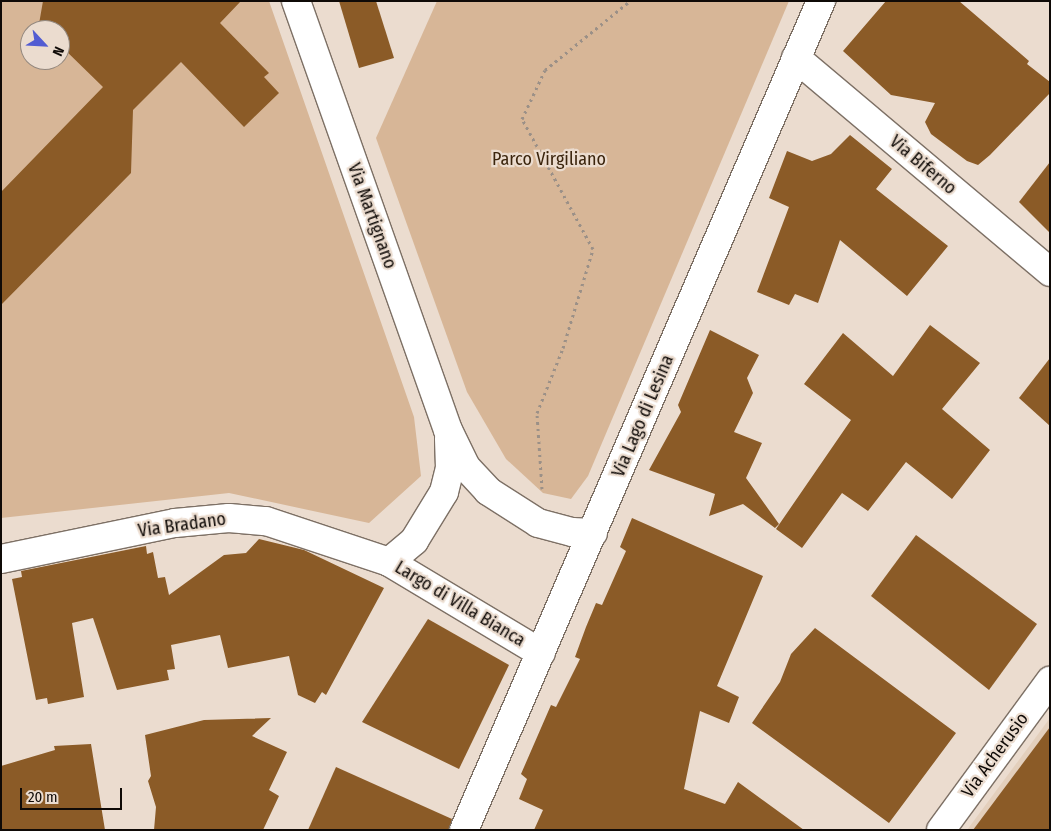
<!DOCTYPE html>
<style>
body{margin:0}
#map{position:relative;width:1051px;height:831px;overflow:hidden;background:#ebdccf;font-family:"Fira Sans Condensed",sans-serif}
div>[style]{position:absolute}
.built>*{inset:0;background:#e3cfbc}
.green>*{inset:0;background:#d7b697}
.building>*{inset:0;background:#8b5b27}
.path>*{height:3px;margin-top:-1.5px;transform-origin:0;background:repeating-linear-gradient(90deg,#9b9087 0 2.5px,transparent 0 6.5px)}
.roads{filter:drop-shadow(1px 0 #7d7065) drop-shadow(-1px 0 #7d7065) drop-shadow(0 1px #7d7065) drop-shadow(0 -1px #7d7065)}
.street>*{height:28px;margin:-14px;padding:0 14px;transform-origin:14px;border-radius:14px;background:#fff}
span{translate:-50% -50%;white-space:nowrap;text-align:center;line-height:1.15;-webkit-text-stroke:4.5px #ebdccf;paint-order:stroke}
.park-label{font-size:18px;color:#3b250d}
.street-label{font-size:18px;color:#0f0a07}
.frame{position:absolute;inset:0;border:2px solid #0f0a07;pointer-events:none}
.north{position:absolute;left:20px;top:20px;width:50px;height:50px;box-sizing:border-box;background:#ebdccf;border:1px solid #93887f;border-radius:50%;rotate:115deg;font-size:14px;font-weight:700;line-height:20px;text-align:center;color:#0f0a07}
.north::after{content:'';display:block;margin:auto;width:18px;height:22px;background:#525cd2;clip-path:polygon(50% 0,100% 100%,50% 72%,0 100%)}
.scale{position:absolute;left:20px;top:788px;width:102px;height:22px;box-sizing:border-box;border:2px solid #0f0a07;border-top:0;padding-left:6px;font-size:15px;line-height:18px;white-space:nowrap;color:#0f0a07;-webkit-text-stroke:4px #ebdccf;paint-order:stroke}
</style>
<div id="map">
<div class="built">
<div style="clip-path:polygon(1050px 718px,1050px 830px,967px 830px)"></div>
</div>
<div class="green">
<div style="clip-path:polygon(evenodd,1px 1px,269px 1px,414px 417px,421px 476px,369px 523px,229px 493px,1px 518px,1px 1px,30px 30px,60px 30px,60px 60px,30px 60px,30px 30px)"></div>
<div style="clip-path:polygon(437px 1px,789px 1px,588px 476px,571px 499px,543px 493px,506px 459px,467px 392px,376px 138px)"></div>
</div>
<div class="building">
<div style="clip-path:polygon(43px 1px,241px 1px,220px 23px,269px 73px,264px 77px,279px 93px,244px 127px,181px 62px,133px 110px,131px 173px,1px 305px,1px 192px,103px 87px,60px 45px,60px 30px,45px 30px,39px 24px)"></div>
<div style="clip-path:polygon(339px 1px,376px 1px,394px 58px,359px 68px)"></div>
<div style="clip-path:polygon(886px 1px,959px 1px,1029px 61px,1027px 64px,1050px 82px,1050px 93px,990px 155px,978px 165px,967px 161px,931px 134px,925px 122px,935px 103px,891px 95px,843px 51px)"></div>
<div style="clip-path:polygon(850px 135px,892px 169px,876px 189px,948px 246px,907px 296px,840px 240px,818px 303px,795px 294px,789px 305px,757px 292px,789px 207px,769px 198px,787px 151px,812px 161px,831px 154px)"></div>
<div style="clip-path:polygon(1050px 162px,1050px 233px,1019px 202px)"></div>
<div style="clip-path:polygon(930px 325px,980px 363px,942px 409px,990px 450px,952px 499px,906px 462px,868px 511px,842px 493px,802px 548px,776px 529px,851px 420px,804px 384px,843px 333px,893px 376px)"></div>
<div style="clip-path:polygon(710px 330px,759px 355px,747px 378px,753px 393px,734px 432px,762px 443px,746px 478px,779px 524px,775px 528px,743px 504px,709px 516px,715px 494px,649px 470px,681px 412px,678px 405px)"></div>
<div style="clip-path:polygon(1050px 358px,1050px 426px,1019px 398px)"></div>
<div style="clip-path:polygon(632px 518px,763px 576px,717px 686px,739px 697px,729px 723px,700px 711px,684px 789px,725px 804px,738px 782px,804px 830px,534px 830px,543px 810px,519px 799px,527px 779px,521px 774px,551px 705px,556px 707px,580px 659px,575px 657px,586px 627px,596px 603px,602px 605px,626px 551px,620px 547px)"></div>
<div style="clip-path:polygon(916px 535px,1037px 624px,989px 690px,871px 596px)"></div>
<div style="clip-path:polygon(259px 539px,304px 550px,384px 588px,326px 695px,322px 692px,315px 703px,298px 695px,289px 656px,228px 668px,220px 635px,171px 645px,175px 669px,167px 670px,169px 680px,117px 690px,93px 618px,72px 623px,84px 697px,48px 704px,47px 698px,36px 700px,12px 579px,22px 577px,21px 571px,146px 546px,147px 554px,153px 552px,158px 578px,165px 577px,169px 595px,224px 555px,246px 553px)"></div>
<div style="clip-path:polygon(428px 619px,509px 665px,459px 769px,362px 722px)"></div>
<div style="clip-path:polygon(815px 628px,956px 733px,889px 823px,752px 723px,780px 682px,791px 654px)"></div>
<div style="clip-path:polygon(271px 718px,252px 736px,287px 752px,269px 790px,279px 796px,263px 830px,154px 830px,156px 807px,148px 781px,151px 776px,145px 735px,204px 720px)"></div>
<div style="clip-path:polygon(1050px 727px,1050px 830px,973px 830px)"></div>
<div style="clip-path:polygon(91px 744px,105px 830px,1px 830px,1px 766px,55px 750px,54px 746px)"></div>
<div style="clip-path:polygon(336px 767px,452px 819px,449px 830px,308px 830px)"></div>
</div>
<div class="path">
<div style="left:542px;top:489px;width:76px;rotate:-93.8deg"></div>
<div style="left:537px;top:413px;width:70px;rotate:-68.2deg"></div>
<div style="left:563px;top:348px;width:103px;rotate:-73.1deg"></div>
<div style="left:593px;top:249px;width:148px;rotate:-118.6deg"></div>
<div style="left:522px;top:119px;width:54px;rotate:-64.9deg"></div>
<div style="left:545px;top:70px;width:109px;rotate:-39.1deg"></div>
</div>
<div class="roads">
<div class="street">
<div style="left:296px;top:1px;width:455px;rotate:70.5deg"></div>
<div style="left:448px;top:430px;width:41px;rotate:64.1deg"></div>
<div style="left:466px;top:467px;width:33px;rotate:47deg"></div>
<div style="left:488px;top:491px;width:59px;rotate:32.6deg"></div>
<div style="left:538px;top:523px;width:35px;rotate:15deg"></div>
<div style="left:572px;top:532px;width:21px;rotate:3deg"></div>
<div style="left:796px;top:58px;width:332px;rotate:40.1deg"></div>
<div style="left:1px;top:559px;width:178px;rotate:-11.7deg"></div>
<div style="left:175px;top:523px;width:54px;rotate:-5.3deg"></div>
<div style="left:229px;top:518px;width:37px;rotate:5deg"></div>
<div style="left:266px;top:521px;width:130px;rotate:18.4deg"></div>
<div style="left:389px;top:562px;width:177px;rotate:30.9deg"></div>
<div style="left:389px;top:562px;width:33px;rotate:-40deg"></div>
<div style="left:414px;top:541px;width:57px;rotate:-58.5deg"></div>
<div style="left:444px;top:492px;width:25px;rotate:-76deg"></div>
<div style="left:450px;top:468px;width:29px;rotate:-92deg"></div>
<div style="left:464px;top:830px;width:903px;rotate:-66.7deg"></div>
<div style="left:941px;top:830px;width:185px;rotate:-53.8deg"></div>
</div>
</div>
<div class="park-label">
<span style="left:549px;top:159px">Parco Virgiliano</span>
</div>
<div class="street-label">
<span style="left:923px;top:165px;rotate:40deg">Via Biferno</span>
<span style="left:372px;top:216px;rotate:70deg">Via Martignano</span>
<span style="left:643px;top:416px;rotate:-67deg">Via Lago di Lesina</span>
<span style="left:182px;top:525px;rotate:-8deg">Via Bradano</span>
<span style="left:460px;top:604px;rotate:31deg">Largo di Villa Bianca</span>
<span style="left:995px;top:755px;rotate:-54deg">Via Acherusio</span>
</div>
<div class="frame"></div>
<div class="north">N</div>
<div class="scale">20 m</div>
</div>
